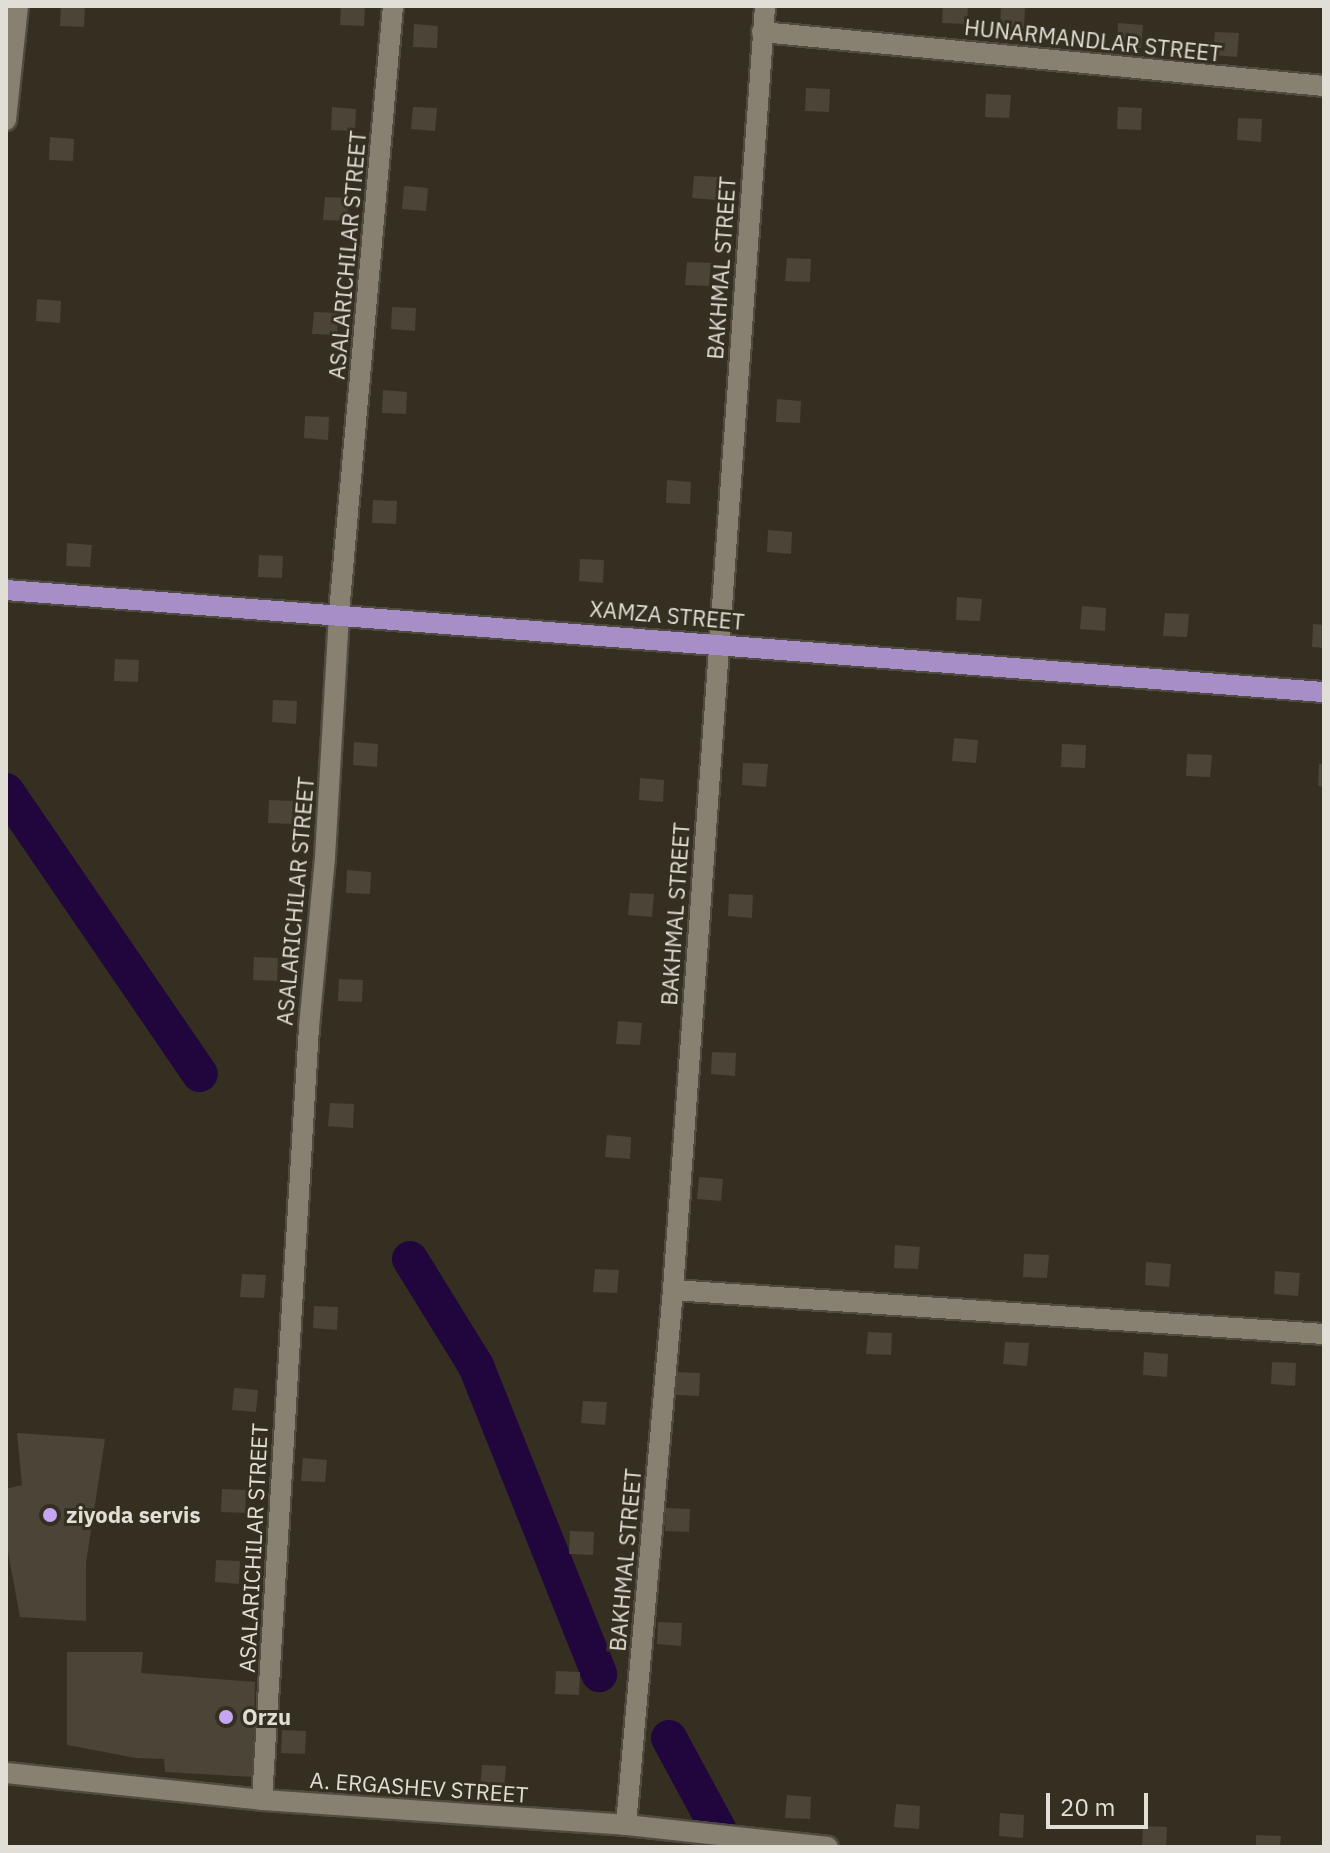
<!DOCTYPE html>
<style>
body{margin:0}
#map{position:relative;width:1330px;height:1853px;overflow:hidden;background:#352f22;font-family:"IBM Plex Sans",sans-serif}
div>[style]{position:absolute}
.canal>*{height:36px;margin:-18px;padding:0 18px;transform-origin:18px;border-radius:18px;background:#21053d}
.building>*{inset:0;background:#4b4537}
.roads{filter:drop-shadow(2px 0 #4f4b40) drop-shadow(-2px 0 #4f4b40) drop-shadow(0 2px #4f4b40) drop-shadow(0 -2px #4f4b40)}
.minor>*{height:20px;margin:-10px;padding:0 10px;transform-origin:10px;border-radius:10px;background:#888171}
.major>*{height:20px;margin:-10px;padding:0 10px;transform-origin:10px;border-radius:10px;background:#a88ec6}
.dots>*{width:22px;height:22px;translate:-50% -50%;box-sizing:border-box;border:4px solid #352f22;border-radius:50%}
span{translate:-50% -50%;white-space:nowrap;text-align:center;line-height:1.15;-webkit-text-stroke:6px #352f22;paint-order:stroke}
.street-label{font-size:22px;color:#e1ded5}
.poi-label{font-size:22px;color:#e1ded5;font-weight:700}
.left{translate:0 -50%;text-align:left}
.frame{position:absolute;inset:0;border:8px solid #e1ded5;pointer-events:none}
.scale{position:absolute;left:1046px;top:1793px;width:102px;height:36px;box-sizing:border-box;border:4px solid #e1ded5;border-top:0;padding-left:10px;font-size:24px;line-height:28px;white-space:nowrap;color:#e1ded5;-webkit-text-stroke:6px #352f22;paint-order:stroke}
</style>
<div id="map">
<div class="canal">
<div style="left:6px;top:791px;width:343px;rotate:55.6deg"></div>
<div style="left:410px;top:1259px;width:126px;rotate:58.3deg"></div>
<div style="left:476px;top:1366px;width:332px;rotate:68.2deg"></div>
<div style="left:669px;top:1738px;width:124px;rotate:61.6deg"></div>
</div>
<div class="building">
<div style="clip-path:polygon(61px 6px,85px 6px,84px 27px,60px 26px)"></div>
<div style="clip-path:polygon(341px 6px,365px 6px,364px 26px,340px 25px)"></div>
<div style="clip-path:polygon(943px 6px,968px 6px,967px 24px,942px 23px)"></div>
<div style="clip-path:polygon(1001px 6px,1025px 6px,1024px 28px,1000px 27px)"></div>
<div style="clip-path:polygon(1118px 23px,1143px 25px,1141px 48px,1117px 46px)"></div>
<div style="clip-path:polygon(414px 24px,438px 26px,437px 48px,413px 47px)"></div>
<div style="clip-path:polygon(1215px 32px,1239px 33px,1237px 57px,1213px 55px)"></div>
<div style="clip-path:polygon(806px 88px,830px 89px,829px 112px,805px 111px)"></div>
<div style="clip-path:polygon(986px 94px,1011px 95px,1009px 118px,985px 117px)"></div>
<div style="clip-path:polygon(332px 107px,356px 109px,355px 131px,331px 130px)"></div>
<div style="clip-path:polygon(413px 107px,437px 108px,435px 131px,411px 129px)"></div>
<div style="clip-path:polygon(1118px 107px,1142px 108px,1141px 130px,1117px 129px)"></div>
<div style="clip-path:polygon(1238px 118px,1262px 119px,1261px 142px,1237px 140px)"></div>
<div style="clip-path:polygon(50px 137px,74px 139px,73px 161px,49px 160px)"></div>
<div style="clip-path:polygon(694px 176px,718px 177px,716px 200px,692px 198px)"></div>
<div style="clip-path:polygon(404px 186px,428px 188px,426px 211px,402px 209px)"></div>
<div style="clip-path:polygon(325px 197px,349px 198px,347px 221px,323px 220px)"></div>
<div style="clip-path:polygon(787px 258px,811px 259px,810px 282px,785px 281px)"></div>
<div style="clip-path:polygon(687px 262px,711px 263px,709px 286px,685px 285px)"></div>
<div style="clip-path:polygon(37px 299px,61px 301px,60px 323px,36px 321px)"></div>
<div style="clip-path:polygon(392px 307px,416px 308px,415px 331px,391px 329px)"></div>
<div style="clip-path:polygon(314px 312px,338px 313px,337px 335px,312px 334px)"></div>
<div style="clip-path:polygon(383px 390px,407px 392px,406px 414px,382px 413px)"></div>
<div style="clip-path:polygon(777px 399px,801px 401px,800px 423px,776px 422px)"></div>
<div style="clip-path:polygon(305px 416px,329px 417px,328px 440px,304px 438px)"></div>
<div style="clip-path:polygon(667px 480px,691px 482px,690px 504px,666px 503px)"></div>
<div style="clip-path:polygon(373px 500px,397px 501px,396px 524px,372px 523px)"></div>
<div style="clip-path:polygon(768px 530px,792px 532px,791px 554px,767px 552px)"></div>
<div style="clip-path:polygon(67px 543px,92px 545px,90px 567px,66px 566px)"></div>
<div style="clip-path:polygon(259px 555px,283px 556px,282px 578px,258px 577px)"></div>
<div style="clip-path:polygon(580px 559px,604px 560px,603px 583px,579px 581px)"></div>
<div style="clip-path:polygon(957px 597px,982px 599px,980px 621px,956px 620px)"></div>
<div style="clip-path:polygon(1082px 606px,1106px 608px,1105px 631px,1080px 629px)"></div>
<div style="clip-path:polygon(1165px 613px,1189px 614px,1187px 637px,1163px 636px)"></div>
<div style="clip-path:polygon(1313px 624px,1324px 625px,1324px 648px,1312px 647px)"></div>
<div style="clip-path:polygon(115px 659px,139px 660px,138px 682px,114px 681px)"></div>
<div style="clip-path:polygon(273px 700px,297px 701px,296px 724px,272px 722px)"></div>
<div style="clip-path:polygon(954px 738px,978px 740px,976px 763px,952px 761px)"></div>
<div style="clip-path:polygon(354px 742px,378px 744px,377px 767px,353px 765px)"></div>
<div style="clip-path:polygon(1062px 744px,1086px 745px,1085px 768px,1061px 767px)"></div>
<div style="clip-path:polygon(1187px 754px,1212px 755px,1210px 777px,1186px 776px)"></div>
<div style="clip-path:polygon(743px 763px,768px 764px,766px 787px,742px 785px)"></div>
<div style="clip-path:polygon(1319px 764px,1324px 764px,1324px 787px,1318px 786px)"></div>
<div style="clip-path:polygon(640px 778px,664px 780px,663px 802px,639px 800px)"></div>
<div style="clip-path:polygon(269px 800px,294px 801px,292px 824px,268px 823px)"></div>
<div style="clip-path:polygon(347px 870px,371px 872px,370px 894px,346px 893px)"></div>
<div style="clip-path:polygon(630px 893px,654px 894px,652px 917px,628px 915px)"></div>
<div style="clip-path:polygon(729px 894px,753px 895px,752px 918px,728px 916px)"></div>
<div style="clip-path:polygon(254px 957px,278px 958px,277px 981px,253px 980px)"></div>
<div style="clip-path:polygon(339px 979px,363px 980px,362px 1002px,338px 1001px)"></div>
<div style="clip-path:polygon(618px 1021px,642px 1023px,640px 1045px,616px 1044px)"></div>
<div style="clip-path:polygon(712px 1052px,736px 1053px,735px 1076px,711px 1074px)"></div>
<div style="clip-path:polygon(330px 1103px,354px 1104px,353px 1128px,328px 1126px)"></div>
<div style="clip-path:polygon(607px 1135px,631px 1137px,630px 1159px,605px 1157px)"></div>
<div style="clip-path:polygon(699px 1177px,723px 1179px,721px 1201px,697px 1199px)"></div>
<div style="clip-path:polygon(895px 1245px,920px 1247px,918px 1269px,894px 1268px)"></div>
<div style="clip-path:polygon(1024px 1254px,1049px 1255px,1047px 1278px,1023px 1277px)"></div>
<div style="clip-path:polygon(1146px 1262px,1171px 1264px,1169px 1287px,1145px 1285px)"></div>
<div style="clip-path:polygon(595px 1269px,619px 1270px,617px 1293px,593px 1292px)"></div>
<div style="clip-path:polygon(1275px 1271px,1300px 1273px,1298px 1296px,1274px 1294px)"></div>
<div style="clip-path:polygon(242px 1274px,266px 1275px,264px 1298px,240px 1297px)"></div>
<div style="clip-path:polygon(314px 1306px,338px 1307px,337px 1330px,313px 1328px)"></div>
<div style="clip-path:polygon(868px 1332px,892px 1333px,891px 1355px,866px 1354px)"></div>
<div style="clip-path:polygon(1005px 1342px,1029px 1343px,1027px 1366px,1003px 1364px)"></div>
<div style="clip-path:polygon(1144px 1352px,1168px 1354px,1167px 1377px,1143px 1375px)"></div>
<div style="clip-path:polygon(1272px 1362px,1296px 1363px,1295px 1386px,1271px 1384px)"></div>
<div style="clip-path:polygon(676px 1372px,700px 1373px,699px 1396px,675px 1395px)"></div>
<div style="clip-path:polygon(234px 1388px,258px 1390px,256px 1412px,232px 1410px)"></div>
<div style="clip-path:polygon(583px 1401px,607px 1402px,605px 1425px,581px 1423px)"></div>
<div style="clip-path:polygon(17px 1433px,105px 1439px,86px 1563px,86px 1621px,20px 1617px,6px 1541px,6px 1489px,22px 1485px)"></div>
<div style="clip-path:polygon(303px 1458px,327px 1460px,325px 1482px,301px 1481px)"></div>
<div style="clip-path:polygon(222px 1489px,246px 1490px,245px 1513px,221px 1512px)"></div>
<div style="clip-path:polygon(666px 1508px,690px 1509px,689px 1532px,665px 1531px)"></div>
<div style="clip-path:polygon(570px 1531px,594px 1532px,593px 1555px,569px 1554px)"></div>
<div style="clip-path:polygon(216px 1560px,240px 1561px,239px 1584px,215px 1582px)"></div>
<div style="clip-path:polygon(658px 1622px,682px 1623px,681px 1646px,657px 1644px)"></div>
<div style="clip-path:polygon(67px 1652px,143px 1652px,141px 1673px,255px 1682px,253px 1777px,165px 1772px,164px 1759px,136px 1758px,67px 1745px)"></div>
<div style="clip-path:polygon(556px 1671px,580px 1672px,579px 1695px,555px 1694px)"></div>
<div style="clip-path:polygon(282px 1730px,306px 1731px,305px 1754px,281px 1753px)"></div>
<div style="clip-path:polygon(482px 1765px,506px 1766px,504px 1788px,480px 1787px)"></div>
<div style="clip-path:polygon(787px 1795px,811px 1797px,810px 1819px,785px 1818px)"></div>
<div style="clip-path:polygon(896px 1804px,920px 1806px,919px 1829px,894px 1827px)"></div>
<div style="clip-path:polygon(1000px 1813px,1024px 1815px,1023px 1838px,999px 1836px)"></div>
<div style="clip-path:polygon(1143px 1826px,1167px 1827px,1166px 1847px,1142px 1847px)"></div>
<div style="clip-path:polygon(1256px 1835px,1281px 1836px,1280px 1847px,1256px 1847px)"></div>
</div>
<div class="roads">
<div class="minor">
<div style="left:762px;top:32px;width:565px;rotate:5.49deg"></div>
<div style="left:6px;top:120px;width:115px;rotate:-84deg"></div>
<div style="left:673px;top:1290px;width:652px;rotate:3.87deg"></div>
<div style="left:6px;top:1773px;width:257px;rotate:6deg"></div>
<div style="left:262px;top:1800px;width:365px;rotate:3.9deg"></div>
<div style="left:626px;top:1825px;width:203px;rotate:6.2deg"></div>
<div style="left:262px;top:1800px;width:774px;rotate:-86.52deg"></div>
<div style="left:309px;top:1027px;width:171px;rotate:-84.6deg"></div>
<div style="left:325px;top:857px;width:244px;rotate:-86.7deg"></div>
<div style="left:339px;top:613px;width:609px;rotate:-84.92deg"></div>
<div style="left:626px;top:1825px;width:537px;rotate:-84.98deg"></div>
<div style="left:673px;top:1290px;width:1287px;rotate:-85.9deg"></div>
</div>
<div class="major">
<div style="left:6px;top:590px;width:1322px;rotate:4.43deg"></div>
</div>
</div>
<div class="dots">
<div style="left:50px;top:1515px;background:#c3a7f2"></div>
<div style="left:226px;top:1717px;background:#c3a7f2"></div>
</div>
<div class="street-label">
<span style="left:1093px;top:40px;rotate:6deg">HUNARMANDLAR STREET</span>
<span style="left:347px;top:255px;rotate:-85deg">ASALARICHILAR STREET</span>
<span style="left:721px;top:268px;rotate:-86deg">BAKHMAL STREET</span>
<span style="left:667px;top:615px;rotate:5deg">XAMZA STREET</span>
<span style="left:295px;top:901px;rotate:-85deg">ASALARICHILAR STREET</span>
<span style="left:675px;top:914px;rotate:-86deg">BAKHMAL STREET</span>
<span style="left:253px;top:1548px;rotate:-87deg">ASALARICHILAR STREET</span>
<span style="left:625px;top:1560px;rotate:-85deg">BAKHMAL STREET</span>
<span style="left:419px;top:1787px;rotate:4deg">A. ERGASHEV STREET</span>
</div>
<div class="poi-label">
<span class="left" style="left:66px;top:1515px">ziyoda servis</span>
<span class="left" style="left:242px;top:1717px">Orzu</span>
</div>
<div class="frame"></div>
<div class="scale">20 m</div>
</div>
